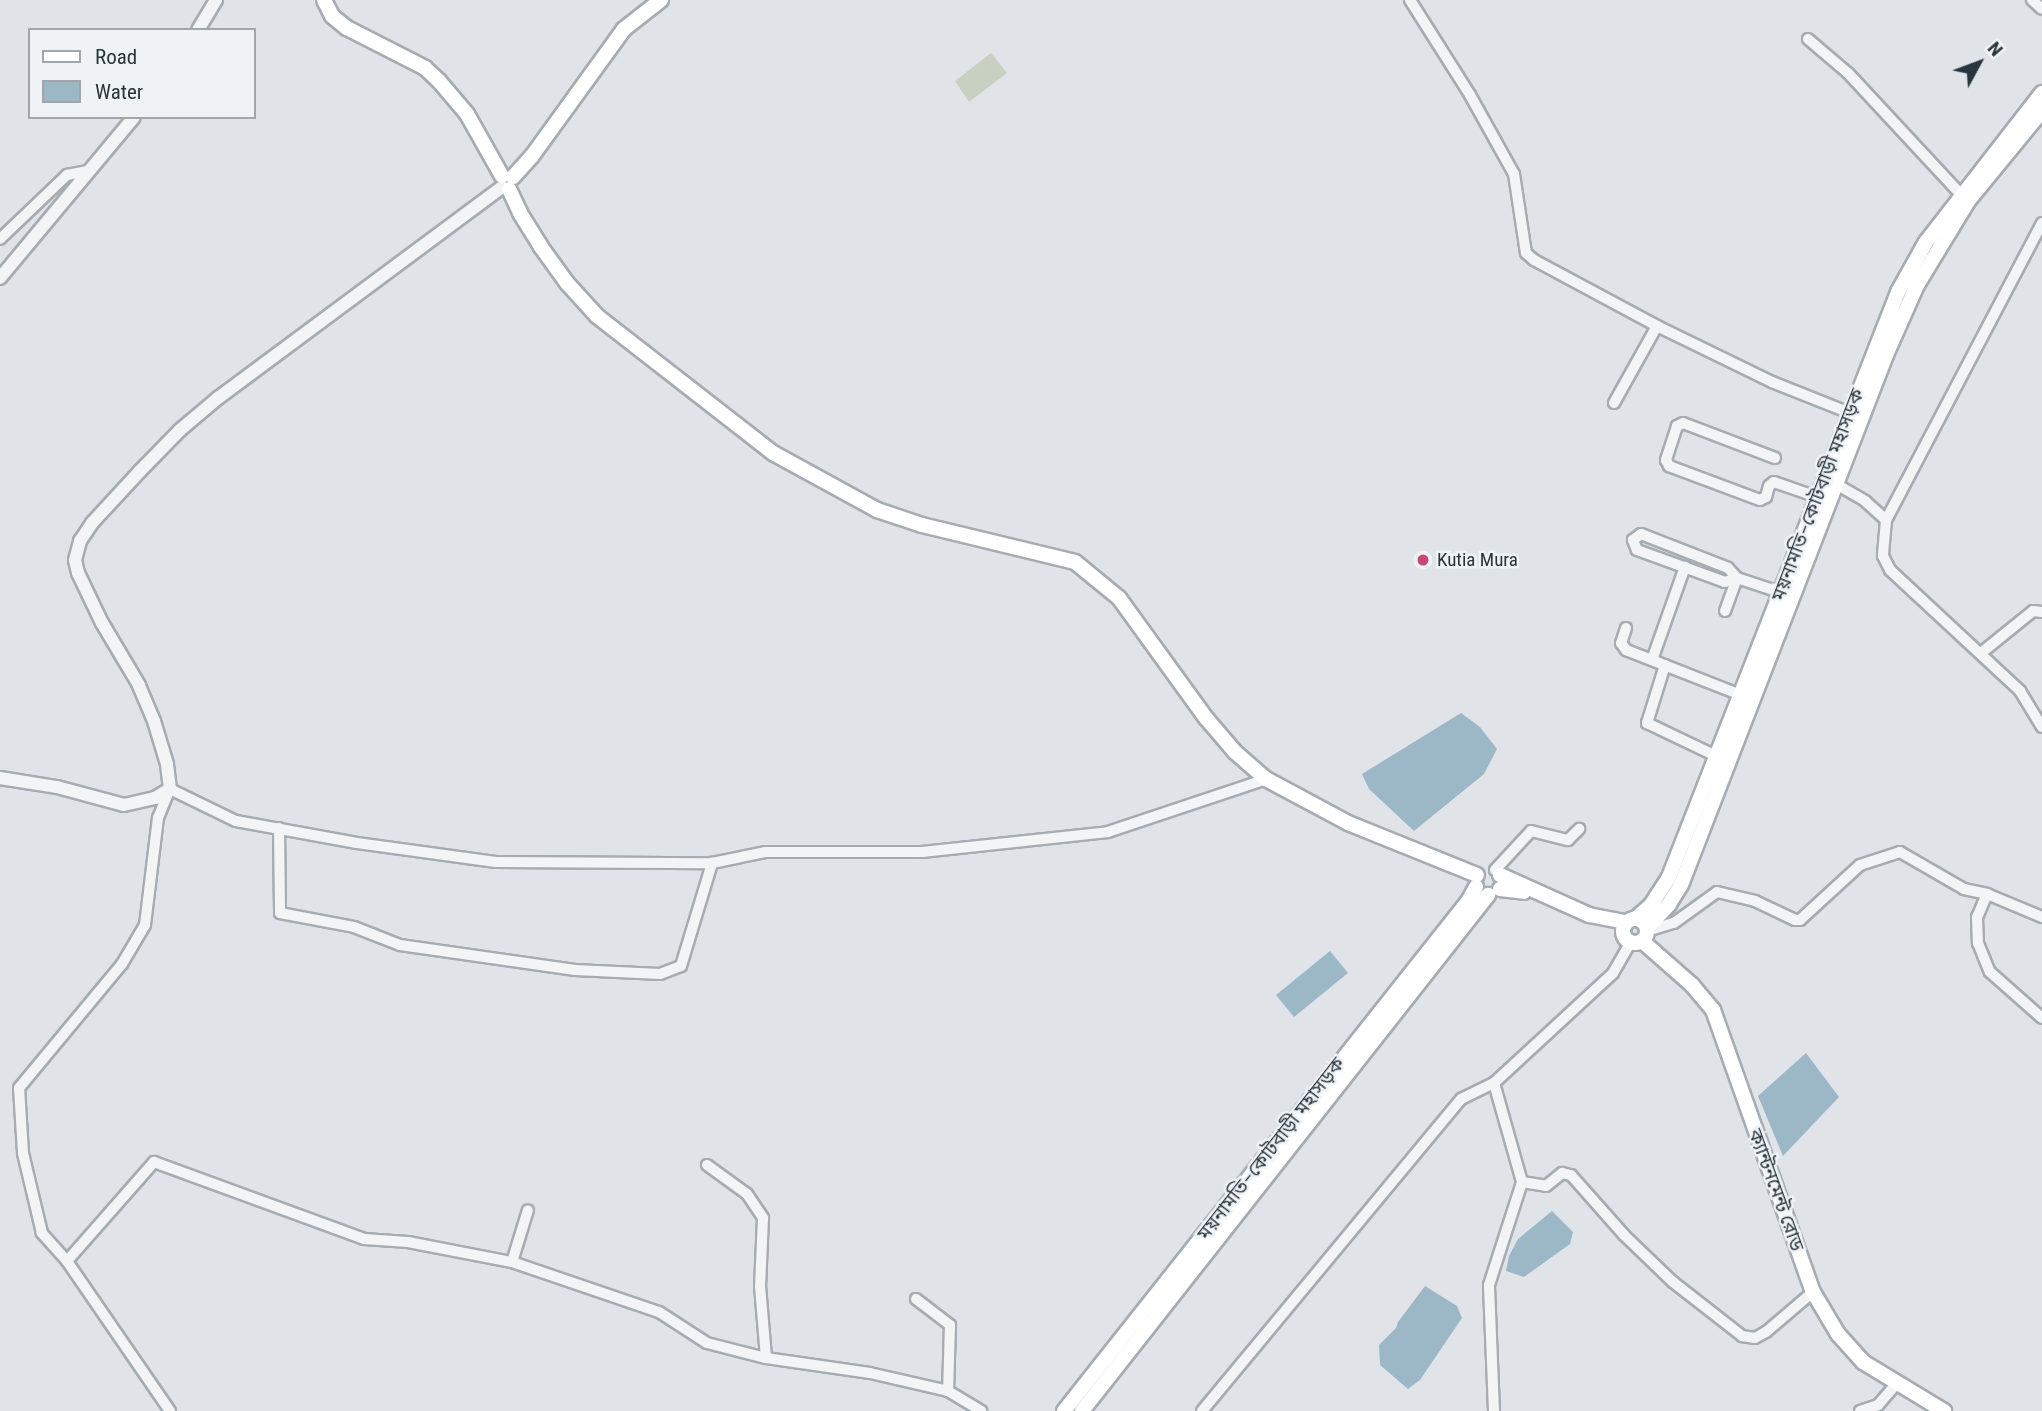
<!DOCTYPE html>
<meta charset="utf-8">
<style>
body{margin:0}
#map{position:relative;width:2042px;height:1411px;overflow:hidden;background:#e0e4e8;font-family:"Roboto Condensed","Noto Sans Bengali",sans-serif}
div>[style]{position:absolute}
.green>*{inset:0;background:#c8d1c1}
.water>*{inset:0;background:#9cb8c6}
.roads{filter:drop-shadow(2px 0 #a5acb2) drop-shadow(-2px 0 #a5acb2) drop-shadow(0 2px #a5acb2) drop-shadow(0 -2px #a5acb2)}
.minor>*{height:10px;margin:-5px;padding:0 5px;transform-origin:5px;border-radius:5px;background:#f2f4f6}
.tertiary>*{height:12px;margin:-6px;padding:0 6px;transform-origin:6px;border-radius:6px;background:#f2f4f6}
.secondary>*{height:14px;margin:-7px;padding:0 7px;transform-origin:7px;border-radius:7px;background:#fff}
.secondary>.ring{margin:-7px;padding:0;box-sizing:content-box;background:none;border:14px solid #fff;border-radius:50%}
.dots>*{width:19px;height:19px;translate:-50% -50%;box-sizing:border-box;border:4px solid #eff3f6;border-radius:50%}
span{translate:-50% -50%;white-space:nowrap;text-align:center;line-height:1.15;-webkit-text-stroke:5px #eff3f6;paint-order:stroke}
.street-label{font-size:19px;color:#29353e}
.poi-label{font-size:19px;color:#29353e}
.left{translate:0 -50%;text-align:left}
.legend{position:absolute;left:28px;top:28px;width:228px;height:91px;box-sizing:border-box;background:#eff3f6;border:2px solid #a0a7ac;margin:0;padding:9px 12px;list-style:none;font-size:21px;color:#29353e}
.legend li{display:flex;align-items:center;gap:14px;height:35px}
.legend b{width:35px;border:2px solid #a0a7ac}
.north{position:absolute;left:1944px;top:28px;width:70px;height:70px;-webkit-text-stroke:5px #eff3f6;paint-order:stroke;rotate:49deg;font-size:19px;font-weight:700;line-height:28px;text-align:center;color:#29353e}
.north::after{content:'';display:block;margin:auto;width:24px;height:32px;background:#29353e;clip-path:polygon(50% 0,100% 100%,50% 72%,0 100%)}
</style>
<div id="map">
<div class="green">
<div style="clip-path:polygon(991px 53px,1007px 73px,969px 102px,955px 81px)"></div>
</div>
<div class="water">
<div style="clip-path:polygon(1461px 713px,1480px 727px,1497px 749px,1484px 774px,1414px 831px,1369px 789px,1362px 774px)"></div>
<div style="clip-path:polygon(1330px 951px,1348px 973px,1294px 1017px,1276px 995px)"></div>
<div style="clip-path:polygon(1806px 1053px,1839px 1097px,1783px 1156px,1758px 1096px)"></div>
<div style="clip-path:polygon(1552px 1211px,1573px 1232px,1570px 1244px,1524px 1277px,1506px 1271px,1509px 1256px,1518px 1239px)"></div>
<div style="clip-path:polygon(1425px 1286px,1457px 1306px,1462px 1318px,1420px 1380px,1408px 1389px,1380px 1365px,1379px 1345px,1396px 1328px,1398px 1322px)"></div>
</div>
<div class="roads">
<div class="minor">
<div style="left:1410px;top:0;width:112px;rotate:57.7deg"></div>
<div style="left:1470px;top:95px;width:90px;rotate:60.9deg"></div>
<div style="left:1514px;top:174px;width:80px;rotate:81.4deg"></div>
<div style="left:1526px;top:253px;width:11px;rotate:41deg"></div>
<div style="left:1534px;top:260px;width:140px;rotate:28.2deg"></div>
<div style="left:1657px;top:326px;width:128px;rotate:26deg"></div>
<div style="left:1772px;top:382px;width:89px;rotate:21.7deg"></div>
<div style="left:2032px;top:0;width:13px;rotate:42deg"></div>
<div style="left:1808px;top:39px;width:52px;rotate:40.4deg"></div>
<div style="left:1848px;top:73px;width:172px;rotate:47.1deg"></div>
<div style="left:2042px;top:223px;width:335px;rotate:117.7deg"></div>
<div style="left:1886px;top:520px;width:36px;rotate:95deg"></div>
<div style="left:1883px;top:556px;width:16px;rotate:63deg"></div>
<div style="left:1890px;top:570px;width:178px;rotate:42.9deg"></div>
<div style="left:2020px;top:691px;width:42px;rotate:58.6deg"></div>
<div style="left:0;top:239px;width:93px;rotate:-43.7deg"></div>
<div style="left:67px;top:175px;width:20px;rotate:-11deg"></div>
<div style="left:1614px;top:403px;width:88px;rotate:-60.8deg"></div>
<div style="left:1775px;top:458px;width:98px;rotate:-159.2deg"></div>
<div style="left:1683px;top:423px;width:7px;rotate:153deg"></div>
<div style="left:1677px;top:426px;width:36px;rotate:108deg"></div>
<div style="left:1666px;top:460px;width:7px;rotate:63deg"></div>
<div style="left:1669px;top:466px;width:97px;rotate:20.5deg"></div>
<div style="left:1760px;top:500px;width:7px;rotate:-27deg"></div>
<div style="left:1766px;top:497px;width:11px;rotate:-75deg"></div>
<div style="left:1769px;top:486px;width:6px;rotate:-39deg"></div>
<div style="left:1774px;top:482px;width:46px;rotate:19.2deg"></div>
<div style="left:1836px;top:484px;width:34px;rotate:30deg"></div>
<div style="left:1865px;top:501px;width:28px;rotate:42deg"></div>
<div style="left:1737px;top:578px;width:13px;rotate:162deg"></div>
<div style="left:1725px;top:582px;width:94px;rotate:-160deg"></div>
<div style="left:1637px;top:550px;width:11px;rotate:-112deg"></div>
<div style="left:1633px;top:540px;width:10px;rotate:-37deg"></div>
<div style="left:1641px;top:534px;width:93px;rotate:21.3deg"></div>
<div style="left:1728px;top:568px;width:13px;rotate:48deg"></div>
<div style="left:1737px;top:578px;width:51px;rotate:18.4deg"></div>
<div style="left:1725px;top:611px;width:35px;rotate:-70deg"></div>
<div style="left:1626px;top:628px;width:16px;rotate:108deg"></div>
<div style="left:1621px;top:643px;width:9px;rotate:54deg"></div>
<div style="left:1626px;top:650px;width:123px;rotate:21.4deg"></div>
<div style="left:1981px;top:653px;width:67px;rotate:-38.9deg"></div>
<div style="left:2033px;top:611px;width:9px;rotate:6deg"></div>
<div style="left:1652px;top:660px;width:99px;rotate:-70.5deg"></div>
<div style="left:1665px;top:665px;width:61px;rotate:107.2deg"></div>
<div style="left:1647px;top:723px;width:76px;rotate:25.6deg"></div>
<div style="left:279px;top:828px;width:85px;rotate:89.3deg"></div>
<div style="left:280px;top:913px;width:75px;rotate:10.7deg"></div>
<div style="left:354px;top:927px;width:49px;rotate:21.4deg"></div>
<div style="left:400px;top:945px;width:177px;rotate:8.1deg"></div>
<div style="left:575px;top:970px;width:85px;rotate:2.7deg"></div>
<div style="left:660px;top:974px;width:22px;rotate:-21deg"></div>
<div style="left:681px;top:966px;width:108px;rotate:-73.2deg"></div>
<div style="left:1495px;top:870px;width:53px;rotate:-47.3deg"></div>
<div style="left:1531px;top:831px;width:38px;rotate:14deg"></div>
<div style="left:1568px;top:840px;width:16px;rotate:-45deg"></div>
<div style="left:1987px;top:894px;width:25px;rotate:113deg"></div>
<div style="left:1977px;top:917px;width:26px;rotate:88deg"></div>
<div style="left:1978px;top:943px;width:31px;rotate:68deg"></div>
<div style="left:1990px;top:972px;width:69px;rotate:41.5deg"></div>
<div style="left:1647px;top:931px;width:28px;rotate:-17deg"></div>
<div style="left:1674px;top:923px;width:53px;rotate:-35.8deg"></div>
<div style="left:1717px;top:892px;width:39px;rotate:13deg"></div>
<div style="left:1755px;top:901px;width:44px;rotate:25.4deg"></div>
<div style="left:1795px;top:920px;width:5px"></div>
<div style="left:1800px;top:920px;width:81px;rotate:-42.5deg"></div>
<div style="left:1860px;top:865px;width:42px;rotate:-18deg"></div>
<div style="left:1900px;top:852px;width:74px;rotate:30deg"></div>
<div style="left:1964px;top:889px;width:24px;rotate:12deg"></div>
<div style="left:1987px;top:894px;width:60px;rotate:22.7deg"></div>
<div style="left:707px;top:1165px;width:49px;rotate:35.9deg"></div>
<div style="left:747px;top:1194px;width:29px;rotate:56deg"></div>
<div style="left:763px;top:1218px;width:68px;rotate:92.5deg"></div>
<div style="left:760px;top:1286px;width:72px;rotate:85.2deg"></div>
<div style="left:1522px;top:1182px;width:24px;rotate:9deg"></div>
<div style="left:1546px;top:1186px;width:21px;rotate:-39deg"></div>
<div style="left:1562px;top:1173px;width:9px;rotate:13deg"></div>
<div style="left:1571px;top:1175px;width:80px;rotate:48.5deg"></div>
<div style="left:1624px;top:1235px;width:68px;rotate:43.8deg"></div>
<div style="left:1673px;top:1282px;width:88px;rotate:38deg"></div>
<div style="left:1742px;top:1336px;width:13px;rotate:9deg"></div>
<div style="left:1755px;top:1338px;width:13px;rotate:-29deg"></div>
<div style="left:1766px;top:1332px;width:62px;rotate:-40.4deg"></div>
<div style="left:67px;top:1261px;width:132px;rotate:-48.7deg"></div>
<div style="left:154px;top:1162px;width:224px;rotate:20.1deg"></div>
<div style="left:364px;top:1239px;width:44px;rotate:3.9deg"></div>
<div style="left:408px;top:1242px;width:106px;rotate:10.9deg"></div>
<div style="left:512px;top:1262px;width:155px;rotate:18.8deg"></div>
<div style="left:659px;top:1312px;width:57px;rotate:32.9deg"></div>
<div style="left:707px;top:1343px;width:61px;rotate:14.3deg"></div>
<div style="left:766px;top:1358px;width:105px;rotate:8.2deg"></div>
<div style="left:870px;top:1373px;width:80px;rotate:13deg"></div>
<div style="left:948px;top:1391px;width:39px;rotate:31deg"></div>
<div style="left:512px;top:1262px;width:54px;rotate:-72.9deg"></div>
<div style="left:916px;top:1299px;width:43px;rotate:37.4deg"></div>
<div style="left:950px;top:1325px;width:66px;rotate:91.7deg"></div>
<div style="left:170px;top:1411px;width:182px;rotate:-124.5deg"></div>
<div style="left:67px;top:1261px;width:38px;rotate:-132deg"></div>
<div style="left:42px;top:1233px;width:82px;rotate:-103.4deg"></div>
<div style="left:23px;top:1153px;width:65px;rotate:-93.5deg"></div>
<div style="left:19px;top:1088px;width:161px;rotate:-50.3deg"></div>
<div style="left:122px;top:964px;width:45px;rotate:-59.5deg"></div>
<div style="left:145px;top:925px;width:108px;rotate:-83.1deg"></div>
<div style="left:158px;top:818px;width:31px;rotate:-68deg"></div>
<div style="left:170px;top:789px;width:73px;rotate:25.9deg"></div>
<div style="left:236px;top:821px;width:123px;rotate:10.3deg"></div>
<div style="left:357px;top:843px;width:140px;rotate:7.8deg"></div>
<div style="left:496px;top:862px;width:216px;rotate:0.3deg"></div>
<div style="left:712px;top:863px;width:54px;rotate:-11.7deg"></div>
<div style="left:765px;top:852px;width:157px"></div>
<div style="left:922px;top:852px;width:187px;rotate:-6.1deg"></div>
<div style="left:1108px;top:832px;width:167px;rotate:-18.5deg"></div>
<div style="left:1202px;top:1411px;width:405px;rotate:-50.3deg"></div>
<div style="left:1461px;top:1099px;width:37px;rotate:-26deg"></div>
<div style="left:1494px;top:1411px;width:126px;rotate:-92.3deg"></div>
<div style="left:1489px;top:1285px;width:108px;rotate:-72.2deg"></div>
<div style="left:1522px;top:1182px;width:103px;rotate:-105.8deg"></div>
<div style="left:1494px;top:1083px;width:162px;rotate:-42.7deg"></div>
<div style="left:1613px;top:973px;width:36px;rotate:-60deg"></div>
<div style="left:1860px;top:1411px;width:19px;rotate:-18deg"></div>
<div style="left:1878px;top:1405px;width:28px;rotate:-49deg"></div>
</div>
<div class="tertiary">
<div style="left:198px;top:30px;width:35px;rotate:-59deg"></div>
<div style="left:0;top:278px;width:209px;rotate:-50.2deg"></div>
<div style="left:0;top:778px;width:58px;rotate:9deg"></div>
<div style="left:57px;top:787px;width:69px;rotate:15deg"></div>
<div style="left:124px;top:805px;width:32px;rotate:-13deg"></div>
<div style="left:155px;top:798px;width:17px;rotate:-31deg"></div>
<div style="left:170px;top:789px;width:25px;rotate:-97deg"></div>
<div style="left:167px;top:764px;width:45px;rotate:-106.8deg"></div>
<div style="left:154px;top:721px;width:39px;rotate:-113deg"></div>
<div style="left:139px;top:685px;width:72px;rotate:-120.8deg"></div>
<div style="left:102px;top:623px;width:55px;rotate:-115.6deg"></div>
<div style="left:78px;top:573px;width:13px;rotate:-103deg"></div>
<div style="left:75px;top:560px;width:20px;rotate:-75deg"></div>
<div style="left:80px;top:541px;width:22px;rotate:-56deg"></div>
<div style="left:92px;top:523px;width:71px;rotate:-47.3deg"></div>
<div style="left:140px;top:471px;width:57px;rotate:-45.7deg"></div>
<div style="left:180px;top:430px;width:50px;rotate:-40.1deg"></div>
<div style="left:218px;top:398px;width:354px;rotate:-36.6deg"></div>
</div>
<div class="secondary">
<div style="left:324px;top:0;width:18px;rotate:63deg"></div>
<div style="left:332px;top:16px;width:19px;rotate:39deg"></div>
<div style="left:347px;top:28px;width:88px;rotate:27.1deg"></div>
<div style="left:425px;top:68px;width:19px;rotate:43deg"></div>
<div style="left:439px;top:81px;width:43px;rotate:49.7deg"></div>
<div style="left:467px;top:114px;width:71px;rotate:60.6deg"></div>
<div style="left:513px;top:177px;width:28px;rotate:-48deg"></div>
<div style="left:532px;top:156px;width:157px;rotate:-54.1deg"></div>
<div style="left:624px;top:29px;width:47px;rotate:-38.1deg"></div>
<div style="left:509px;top:189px;width:26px;rotate:65deg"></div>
<div style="left:520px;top:213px;width:40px;rotate:58deg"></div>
<div style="left:541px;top:247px;width:44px;rotate:54.2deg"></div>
<div style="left:567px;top:283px;width:45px;rotate:47.7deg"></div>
<div style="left:597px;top:316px;width:223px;rotate:37.9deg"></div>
<div style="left:773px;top:453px;width:119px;rotate:28.7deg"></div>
<div style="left:877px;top:510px;width:47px;rotate:18.4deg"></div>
<div style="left:922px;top:525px;width:157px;rotate:13.6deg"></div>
<div style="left:1075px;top:562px;width:57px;rotate:39.3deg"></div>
<div style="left:1119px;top:598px;width:148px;rotate:54.1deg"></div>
<div style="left:1206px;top:718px;width:45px;rotate:49.5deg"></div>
<div style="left:1235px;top:752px;width:41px;rotate:41.1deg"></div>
<div style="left:1266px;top:779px;width:93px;rotate:28.2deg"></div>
<div style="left:1348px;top:823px;width:139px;rotate:22deg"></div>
<div style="left:1500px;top:875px;width:98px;rotate:24.2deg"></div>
<div style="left:1589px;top:915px;width:38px;rotate:11deg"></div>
<div style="left:1500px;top:889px;width:24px;rotate:7deg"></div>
<div class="ring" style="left:1623px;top:919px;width:10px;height:10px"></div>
<div style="left:1635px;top:919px;width:21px;rotate:-41deg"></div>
<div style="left:1651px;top:905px;width:33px;rotate:-57deg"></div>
<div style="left:1669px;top:877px;width:628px;rotate:-68.62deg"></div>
<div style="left:1898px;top:292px;width:57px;rotate:-60.8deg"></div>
<div style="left:1926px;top:242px;width:189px;rotate:-52.1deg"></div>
<div style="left:1647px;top:928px;width:33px;rotate:-47deg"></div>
<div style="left:1669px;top:904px;width:22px;rotate:-58deg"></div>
<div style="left:1681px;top:885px;width:568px;rotate:-68.85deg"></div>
<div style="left:1886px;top:355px;width:77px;rotate:-66.1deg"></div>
<div style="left:1917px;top:285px;width:98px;rotate:-58.7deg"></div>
<div style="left:1968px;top:201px;width:117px;rotate:-50.6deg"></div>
<div style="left:1642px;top:941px;width:67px;rotate:41.3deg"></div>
<div style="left:1692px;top:985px;width:33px;rotate:50deg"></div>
<div style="left:1713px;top:1010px;width:299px;rotate:70.5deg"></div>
<div style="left:1813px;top:1292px;width:49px;rotate:59.2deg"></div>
<div style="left:1838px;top:1334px;width:38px;rotate:48deg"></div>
<div style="left:1863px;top:1362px;width:95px;rotate:31.2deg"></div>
<div style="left:1064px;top:1411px;width:652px;rotate:-51.6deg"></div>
<div style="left:1469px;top:900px;width:15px;rotate:-62deg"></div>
<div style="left:1082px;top:1411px;width:657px;rotate:-51.8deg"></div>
</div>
</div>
<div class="dots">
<div style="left:1423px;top:560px;background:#c84a73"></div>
</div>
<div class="street-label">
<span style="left:1818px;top:495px;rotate:-69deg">ময়নামতি–কোটবাড়ী মহাসড়ক</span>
<span style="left:1271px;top:1149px;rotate:-52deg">ময়নামতি–কোটবাড়ী মহাসড়ক</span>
<span style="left:1776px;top:1190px;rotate:70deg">ক্যান্টনমেন্ট রোড</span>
</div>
<div class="poi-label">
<span class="left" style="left:1437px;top:560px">Kutia Mura</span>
</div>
<ul class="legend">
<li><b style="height:9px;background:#fff"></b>Road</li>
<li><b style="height:19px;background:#9cb8c6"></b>Water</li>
</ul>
<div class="north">N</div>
</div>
